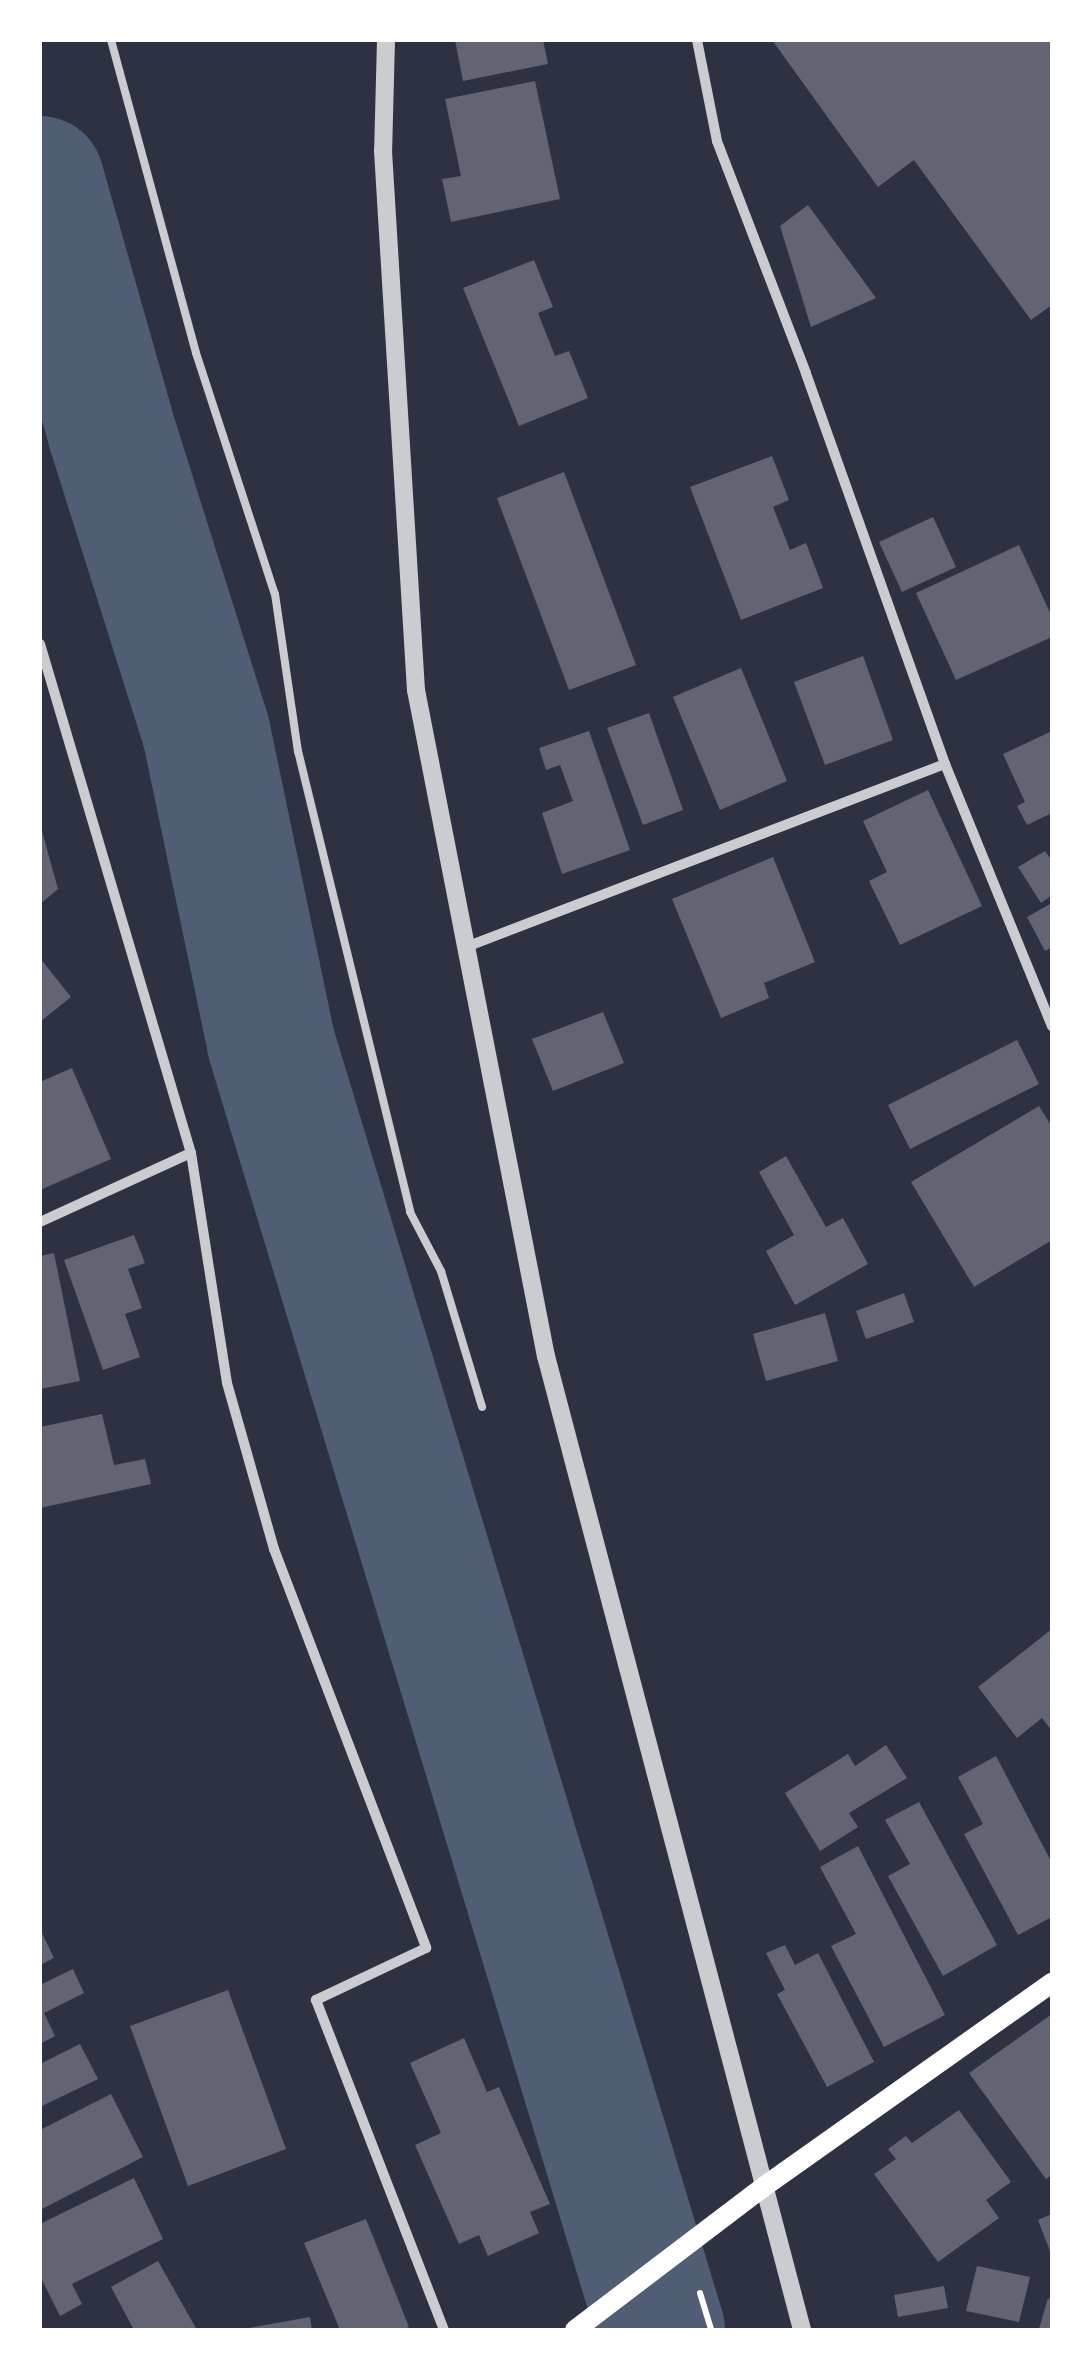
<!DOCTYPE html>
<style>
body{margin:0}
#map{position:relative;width:1092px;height:2370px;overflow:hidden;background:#2d3142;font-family:"Titillium Web",sans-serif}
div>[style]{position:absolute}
.river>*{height:128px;margin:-64px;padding:0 64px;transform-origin:64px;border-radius:64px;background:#4f5d75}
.building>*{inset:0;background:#626471}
.path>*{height:6px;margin:-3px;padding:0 3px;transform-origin:3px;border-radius:3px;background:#fff}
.service>*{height:8px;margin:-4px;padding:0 4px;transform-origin:4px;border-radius:4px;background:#caccd0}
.minor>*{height:10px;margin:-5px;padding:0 5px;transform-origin:5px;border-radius:5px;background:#caccd0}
.tertiary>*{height:18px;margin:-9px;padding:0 9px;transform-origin:9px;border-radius:9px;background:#caccd0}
.secondary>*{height:20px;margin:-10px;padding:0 10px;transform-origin:10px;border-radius:10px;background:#fff}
span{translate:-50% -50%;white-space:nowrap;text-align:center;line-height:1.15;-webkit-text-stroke:8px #fff;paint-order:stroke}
.frame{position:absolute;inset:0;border:42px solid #fff;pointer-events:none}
</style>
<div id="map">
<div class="river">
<div style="left:40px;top:180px;width:260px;rotate:74.1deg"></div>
<div style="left:111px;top:430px;width:316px;rotate:72.5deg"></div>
<div style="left:206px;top:731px;width:319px;rotate:78.2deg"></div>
<div style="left:271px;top:1043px;width:1345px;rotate:73.14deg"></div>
</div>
<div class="building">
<div style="clip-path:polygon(455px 40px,543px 40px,548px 64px,463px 81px)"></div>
<div style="clip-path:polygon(772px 40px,1052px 40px,1052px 305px,1031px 320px,914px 160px,878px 187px)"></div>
<div style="clip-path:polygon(535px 81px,560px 199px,451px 222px,442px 179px,461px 176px,445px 99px)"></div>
<div style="clip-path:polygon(808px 205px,876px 298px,811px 327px,780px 226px)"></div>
<div style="clip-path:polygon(534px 260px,553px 307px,538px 313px,555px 356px,569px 351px,588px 398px,519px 426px,463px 288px)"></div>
<div style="clip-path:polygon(772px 456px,789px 500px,773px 507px,790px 550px,806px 543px,823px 588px,741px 620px,690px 487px)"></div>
<div style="clip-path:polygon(564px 472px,636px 665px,569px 690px,497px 498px)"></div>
<div style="clip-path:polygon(933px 517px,956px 567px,902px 592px,879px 542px)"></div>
<div style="clip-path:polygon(1019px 545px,1052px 617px,1052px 637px,956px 680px,916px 593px)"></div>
<div style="clip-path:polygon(863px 656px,893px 740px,825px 765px,794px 682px)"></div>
<div style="clip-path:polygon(741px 668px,787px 781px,720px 810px,673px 697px)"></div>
<div style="clip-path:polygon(649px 713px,683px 810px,643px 825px,607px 728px)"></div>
<div style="clip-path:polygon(589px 731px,630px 850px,562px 874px,542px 813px,573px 801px,560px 765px,546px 770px,539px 748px)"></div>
<div style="clip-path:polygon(1052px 731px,1052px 813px,1027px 825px,1017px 806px,1025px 802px,1003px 754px)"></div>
<div style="clip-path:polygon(928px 790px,982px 906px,900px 945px,869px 881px,887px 872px,863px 821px)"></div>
<div style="clip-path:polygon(40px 824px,58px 889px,40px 904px)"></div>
<div style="clip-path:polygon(1045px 851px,1052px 861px,1052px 895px,1041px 903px,1018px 867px)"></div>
<div style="clip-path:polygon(773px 857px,815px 962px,764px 983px,769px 998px,721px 1018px,672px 899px)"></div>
<div style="clip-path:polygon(1052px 903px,1052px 947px,1045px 951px,1027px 917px)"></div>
<div style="clip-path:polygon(40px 958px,71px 997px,40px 1022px)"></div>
<div style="clip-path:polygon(603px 1012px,624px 1063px,553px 1091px,532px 1039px)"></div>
<div style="clip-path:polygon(1017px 1040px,1039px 1084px,910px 1149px,888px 1105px)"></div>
<div style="clip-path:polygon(72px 1068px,111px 1159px,40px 1190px,40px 1082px)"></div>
<div style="clip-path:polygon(1039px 1106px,1052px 1127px,1052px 1240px,974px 1287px,911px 1182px)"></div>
<div style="clip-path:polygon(786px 1156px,826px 1227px,843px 1218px,868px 1264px,795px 1305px,766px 1251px,794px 1235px,759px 1172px)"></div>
<div style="clip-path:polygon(134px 1235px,145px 1263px,128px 1269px,142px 1308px,125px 1314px,140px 1357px,103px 1370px,64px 1260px)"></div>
<div style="clip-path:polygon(54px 1253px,80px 1381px,40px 1389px,40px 1256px)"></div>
<div style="clip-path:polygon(904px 1293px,914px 1322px,866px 1339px,856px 1311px)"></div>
<div style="clip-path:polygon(825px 1313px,838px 1361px,766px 1381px,753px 1334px)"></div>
<div style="clip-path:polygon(102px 1414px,114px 1465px,145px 1459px,151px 1484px,40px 1508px,40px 1427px)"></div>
<div style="clip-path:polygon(1052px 1629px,1052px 1731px,1042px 1718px,1017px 1738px,978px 1687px)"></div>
<div style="clip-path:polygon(886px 1745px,907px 1778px,849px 1813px,858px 1827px,820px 1851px,785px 1793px,848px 1754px,855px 1766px)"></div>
<div style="clip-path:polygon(996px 1756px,1052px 1863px,1052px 1917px,1018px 1935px,964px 1834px,983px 1824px,958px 1777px)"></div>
<div style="clip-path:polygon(919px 1802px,997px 1945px,943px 1976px,888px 1876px,910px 1864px,885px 1820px)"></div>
<div style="clip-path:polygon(858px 1846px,945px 2015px,884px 2047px,831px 1946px,856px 1934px,820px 1867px)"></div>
<div style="clip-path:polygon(40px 1929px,54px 1958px,40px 1965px)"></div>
<div style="clip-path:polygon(785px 1945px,795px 1965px,818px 1953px,874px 2062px,827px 2087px,777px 1994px,785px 1990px,766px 1953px)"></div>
<div style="clip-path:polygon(73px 1969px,84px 1993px,44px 2013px,55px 2036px,40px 2044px,40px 1985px)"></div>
<div style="clip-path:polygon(228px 1990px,286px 2149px,188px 2186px,130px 2026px)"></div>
<div style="clip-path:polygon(1052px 2014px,1052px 2175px,1046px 2179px,969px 2073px)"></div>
<div style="clip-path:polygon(464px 2038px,487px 2092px,499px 2087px,550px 2204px,530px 2212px,539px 2233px,488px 2256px,479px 2235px,459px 2244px,415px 2145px,441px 2133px,410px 2063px)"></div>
<div style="clip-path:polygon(80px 2044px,98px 2079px,40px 2107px,40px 2064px)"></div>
<div style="clip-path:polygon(111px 2094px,143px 2157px,40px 2210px,40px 2130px)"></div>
<div style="clip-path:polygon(959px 2110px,1011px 2182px,986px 2200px,999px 2218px,938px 2262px,874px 2174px,896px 2159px,888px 2149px,906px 2136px,912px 2143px)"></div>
<div style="clip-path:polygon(134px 2178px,163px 2239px,72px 2284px,82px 2304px,60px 2316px,40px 2276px,40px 2224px)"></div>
<div style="clip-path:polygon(1052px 2214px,1052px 2256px,1038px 2220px)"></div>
<div style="clip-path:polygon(366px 2219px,409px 2327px,402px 2330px,340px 2330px,304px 2243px)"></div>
<div style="clip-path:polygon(158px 2261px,197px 2330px,134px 2330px,111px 2287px)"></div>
<div style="clip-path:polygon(977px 2266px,1030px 2277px,1019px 2322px,966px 2311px)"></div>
<div style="clip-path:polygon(944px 2286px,948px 2308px,898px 2317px,894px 2295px)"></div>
<div style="clip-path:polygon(1048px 2298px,1052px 2300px,1052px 2330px,1039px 2329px)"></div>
<div style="clip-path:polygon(310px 2317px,312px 2330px,249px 2330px,249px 2328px)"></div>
</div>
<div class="path">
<div style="left:700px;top:2293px;width:39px;rotate:73deg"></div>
</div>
<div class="service">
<div style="left:111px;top:40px;width:324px;rotate:74.8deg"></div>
<div style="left:196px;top:353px;width:254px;rotate:71.9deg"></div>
<div style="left:275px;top:594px;width:159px;rotate:81.7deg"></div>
<div style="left:298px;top:751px;width:474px;rotate:76.3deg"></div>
<div style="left:410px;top:1212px;width:67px;rotate:62.3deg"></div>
<div style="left:441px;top:1271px;width:142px;rotate:73.2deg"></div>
</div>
<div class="minor">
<div style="left:40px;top:644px;width:531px;rotate:73.48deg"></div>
<div style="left:191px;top:1153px;width:233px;rotate:81.1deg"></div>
<div style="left:227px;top:1383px;width:173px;rotate:74.2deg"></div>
<div style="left:274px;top:1549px;width:427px;rotate:69.1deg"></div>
<div style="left:426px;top:1948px;width:122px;rotate:154.7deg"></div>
<div style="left:316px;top:2000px;width:354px;rotate:68.8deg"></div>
<div style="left:945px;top:764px;width:283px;rotate:67.8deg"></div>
<div style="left:466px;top:947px;width:513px;rotate:-20.91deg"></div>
<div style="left:945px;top:764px;width:415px;rotate:-109.6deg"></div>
<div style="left:806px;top:373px;width:248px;rotate:-111deg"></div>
<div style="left:717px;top:141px;width:103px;rotate:-101.2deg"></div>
<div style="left:40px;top:1222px;width:166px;rotate:-24.6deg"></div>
</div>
<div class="tertiary">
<div style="left:386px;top:40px;width:111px;rotate:91.5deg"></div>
<div style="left:383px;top:151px;width:540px;rotate:86.5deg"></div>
<div style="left:416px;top:690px;width:679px;rotate:78.96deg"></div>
<div style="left:546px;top:1356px;width:1007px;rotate:75.27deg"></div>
</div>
<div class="secondary">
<div style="left:575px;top:2330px;width:235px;rotate:-37.2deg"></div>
<div style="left:762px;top:2188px;width:355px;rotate:-35.3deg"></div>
</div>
<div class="frame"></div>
</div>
